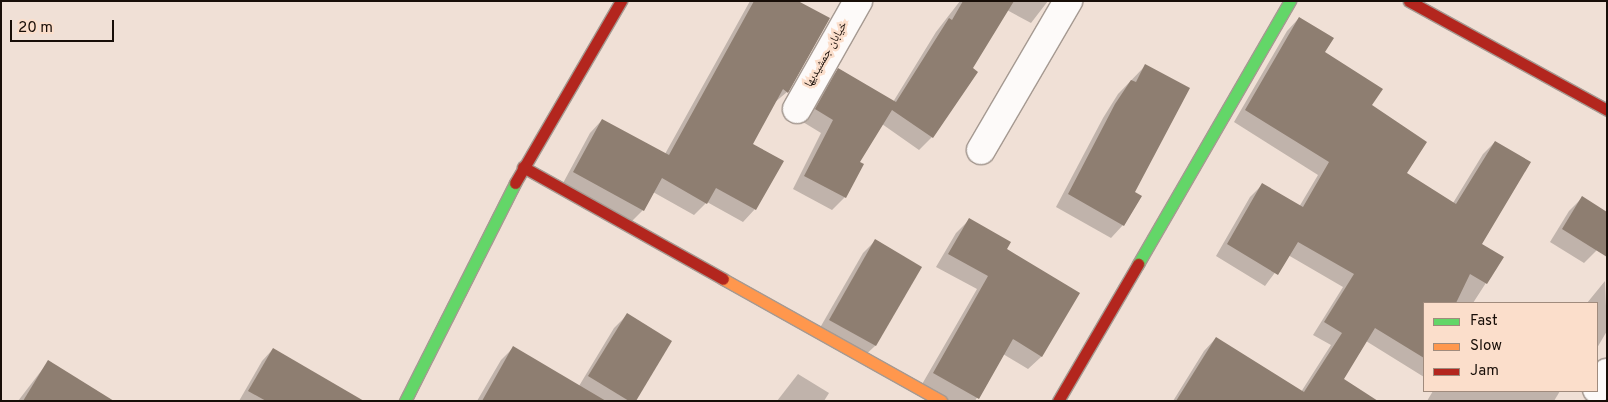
<!DOCTYPE html>
<meta charset="utf-8">
<style>
body{margin:0}
#map{position:relative;width:1608px;height:402px;overflow:hidden;background:#f0e0d6;font-family:Overpass,"Noto Naskh Arabic",sans-serif}
div>[style]{position:absolute}
.shadow>*{inset:0;background:#0003}
.building>*{inset:0;background:#8e7e71}
.roads{filter:drop-shadow(1px 0 #a59991) drop-shadow(-1px 0 #a59991) drop-shadow(0 1px #a59991) drop-shadow(0 -1px #a59991)}
.street>*{height:28px;margin:-14px;padding:0 14px;transform-origin:14px;border-radius:14px;background:#fdfaf9}
.fast>*{height:11px;margin:-5.5px;padding:0 5.5px;transform-origin:5.5px;border-radius:5.5px;background:#63d668}
.slow>*{height:11px;margin:-5.5px;padding:0 5.5px;transform-origin:5.5px;border-radius:5.5px;background:#ff974d}
.jam>*{height:11px;margin:-5.5px;padding:0 5.5px;transform-origin:5.5px;border-radius:5.5px;background:#b3261e}
span{translate:-50% -50%;white-space:nowrap;text-align:center;line-height:1.15;-webkit-text-stroke:5px #fbdecb;paint-order:stroke}
.street-label{font-size:12px;color:#180e08}
.frame{position:absolute;inset:0;border:2px solid #180e08;pointer-events:none}
.legend{position:absolute;left:1423px;top:302px;width:175px;height:90px;box-sizing:border-box;background:#fbdecb;border:1px solid #a08b7d;margin:0;padding:6px 9px;list-style:none;font-size:15px;color:#180e08}
.legend li{display:flex;align-items:center;gap:10px;height:25px}
.legend b{width:25px;border:1px solid #a08b7d}
.scale{position:absolute;left:10px;top:20px;width:104px;height:22px;box-sizing:border-box;border:2px solid #180e08;border-top:0;padding-left:6px;font-size:15px;line-height:18px;white-space:nowrap;color:#180e08;-webkit-text-stroke:4px #fbdecb;paint-order:stroke}
</style>
<div id="map">
<div class="shadow">
<div style="clip-path:polygon(750px 1px,796px 1px,787px 92px,774px 103px,751px 144px,755px 209px,743px 222px,707px 202px,694px 215px,653px 192px,643px 210px,631px 222px,562px 185px,590px 133px,602px 120px,665px 154px)"></div>
<div style="clip-path:polygon(960px 1px,1048px 1px,1031px 23px,1007px 10px,971px 69px,976px 72px,932px 137px,919px 150px,882px 124px,858px 163px,845px 197px,832px 210px,793px 189px,821px 133px,803px 122px,826px 82px,839px 69px,893px 102px,936px 32px)"></div>
<div style="clip-path:polygon(1299px 18px,1323px 52px,1371px 106px,1405px 173px,1453px 203px,1483px 154px,1495px 142px,1481px 245px,1502px 258px,1473px 303px,1424px 303px,1424px 377px,1366px 341px,1342px 379px,1347px 401px,1173px 401px,1204px 351px,1216px 338px,1301px 392px,1331px 345px,1313px 335px,1343px 287px,1288px 255px,1265px 286px,1216px 256px,1250px 197px,1262px 185px,1299px 207px,1318px 175px,1234px 122px,1287px 31px)"></div>
<div style="clip-path:polygon(1146px 65px,1133px 192px,1123px 225px,1111px 238px,1056px 207px,1103px 118px,1118px 94px)"></div>
<div style="clip-path:polygon(1582px 198px,1597px 250px,1584px 263px,1550px 242px,1569px 211px)"></div>
<div style="clip-path:polygon(969px 220px,1005px 250px,1078px 294px,1041px 357px,1028px 369px,1003px 354px,975px 401px,947px 401px,921px 386px,977px 289px,936px 267px,956px 233px)"></div>
<div style="clip-path:polygon(876px 240px,920px 267px,875px 346px,862px 358px,817px 333px,863px 253px)"></div>
<div style="clip-path:polygon(1605px 281px,1607px 331px,1597px 348px,1597px 303px,1587px 303px)"></div>
<div style="clip-path:polygon(627px 315px,634px 401px,477px 401px,501px 360px,513px 348px,579px 386px,614px 328px)"></div>
<div style="clip-path:polygon(273px 349px,359px 401px,239px 401px,262px 361px)"></div>
<div style="clip-path:polygon(48px 362px,96px 401px,18px 401px)"></div>
<div style="clip-path:polygon(798px 374px,829px 393px,824px 401px,777px 401px)"></div>
<div style="clip-path:polygon(1433px 391px,1560px 391px,1554px 401px,1427px 401px)"></div>
</div>
<div class="building">
<div style="clip-path:polygon(754px 1px,798px 1px,830px 18px,788px 93px,783px 89px,753px 144px,784px 161px,756px 210px,716px 188px,707px 204px,662px 178px,644px 211px,573px 172px,602px 119px,669px 155px)"></div>
<div style="clip-path:polygon(963px 1px,1014px 1px,973px 68px,978px 72px,933px 138px,892px 110px,860px 162px,864px 164px,846px 198px,804px 176px,833px 120px,815px 109px,838px 68px,896px 102px,949px 18px,952px 20px)"></div>
<div style="clip-path:polygon(1299px 17px,1334px 38px,1325px 52px,1383px 89px,1372px 105px,1427px 142px,1407px 173px,1456px 204px,1495px 141px,1531px 162px,1482px 244px,1504px 257px,1487px 284px,1470px 274px,1456px 303px,1424px 303px,1424px 358px,1375px 328px,1344px 379px,1378px 401px,1176px 401px,1216px 337px,1304px 392px,1342px 333px,1324px 322px,1354px 274px,1298px 242px,1278px 275px,1227px 244px,1262px 183px,1303px 207px,1329px 162px,1245px 110px)"></div>
<div style="clip-path:polygon(1145px 64px,1190px 88px,1135px 192px,1142px 196px,1124px 226px,1068px 194px,1115px 104px,1131px 80px,1136px 82px)"></div>
<div style="clip-path:polygon(1582px 196px,1607px 212px,1607px 257px,1562px 229px)"></div>
<div style="clip-path:polygon(969px 218px,1011px 242px,1007px 249px,1080px 293px,1042px 357px,1013px 339px,979px 399px,933px 373px,988px 276px,948px 254px)"></div>
<div style="clip-path:polygon(875px 239px,922px 267px,876px 346px,829px 320px)"></div>
<div style="clip-path:polygon(627px 313px,672px 341px,636px 401px,629px 401px,588px 376px)"></div>
<div style="clip-path:polygon(513px 346px,606px 401px,482px 401px)"></div>
<div style="clip-path:polygon(273px 348px,364px 401px,266px 401px,248px 391px)"></div>
<div style="clip-path:polygon(48px 360px,114px 401px,23px 401px)"></div>
</div>
<div class="roads">
<div class="street">
<div style="left:797px;top:109px;width:124px;rotate:-60.5deg"></div>
<div style="left:981px;top:150px;width:173px;rotate:-59.7deg"></div>
<div style="left:1597px;top:389px;width:19px;rotate:-58deg"></div>
</div>
<div class="fast">
<div style="left:1138px;top:264px;width:304px;rotate:-60deg"></div>
<div style="left:405px;top:401px;width:244px;rotate:-63.2deg"></div>
</div>
<div class="slow">
<div style="left:723px;top:279px;width:250px;rotate:29.2deg"></div>
</div>
<div class="jam">
<div style="left:1409px;top:1px;width:226px;rotate:28.8deg"></div>
<div style="left:523px;top:167px;width:229px;rotate:29.2deg"></div>
<div style="left:515px;top:183px;width:211px;rotate:-59.8deg"></div>
<div style="left:1058px;top:401px;width:159px;rotate:-59.7deg"></div>
</div>
</div>
<div class="street-label">
<span style="left:827px;top:55px;rotate:-60deg">خیابان جمشیدیها</span>
</div>
<div class="frame"></div>
<ul class="legend">
<li><b style="height:6px;background:#63d668"></b>Fast</li>
<li><b style="height:6px;background:#ff974d"></b>Slow</li>
<li><b style="height:6px;background:#b3261e"></b>Jam</li>
</ul>
<div class="scale">20 m</div>
</div>
